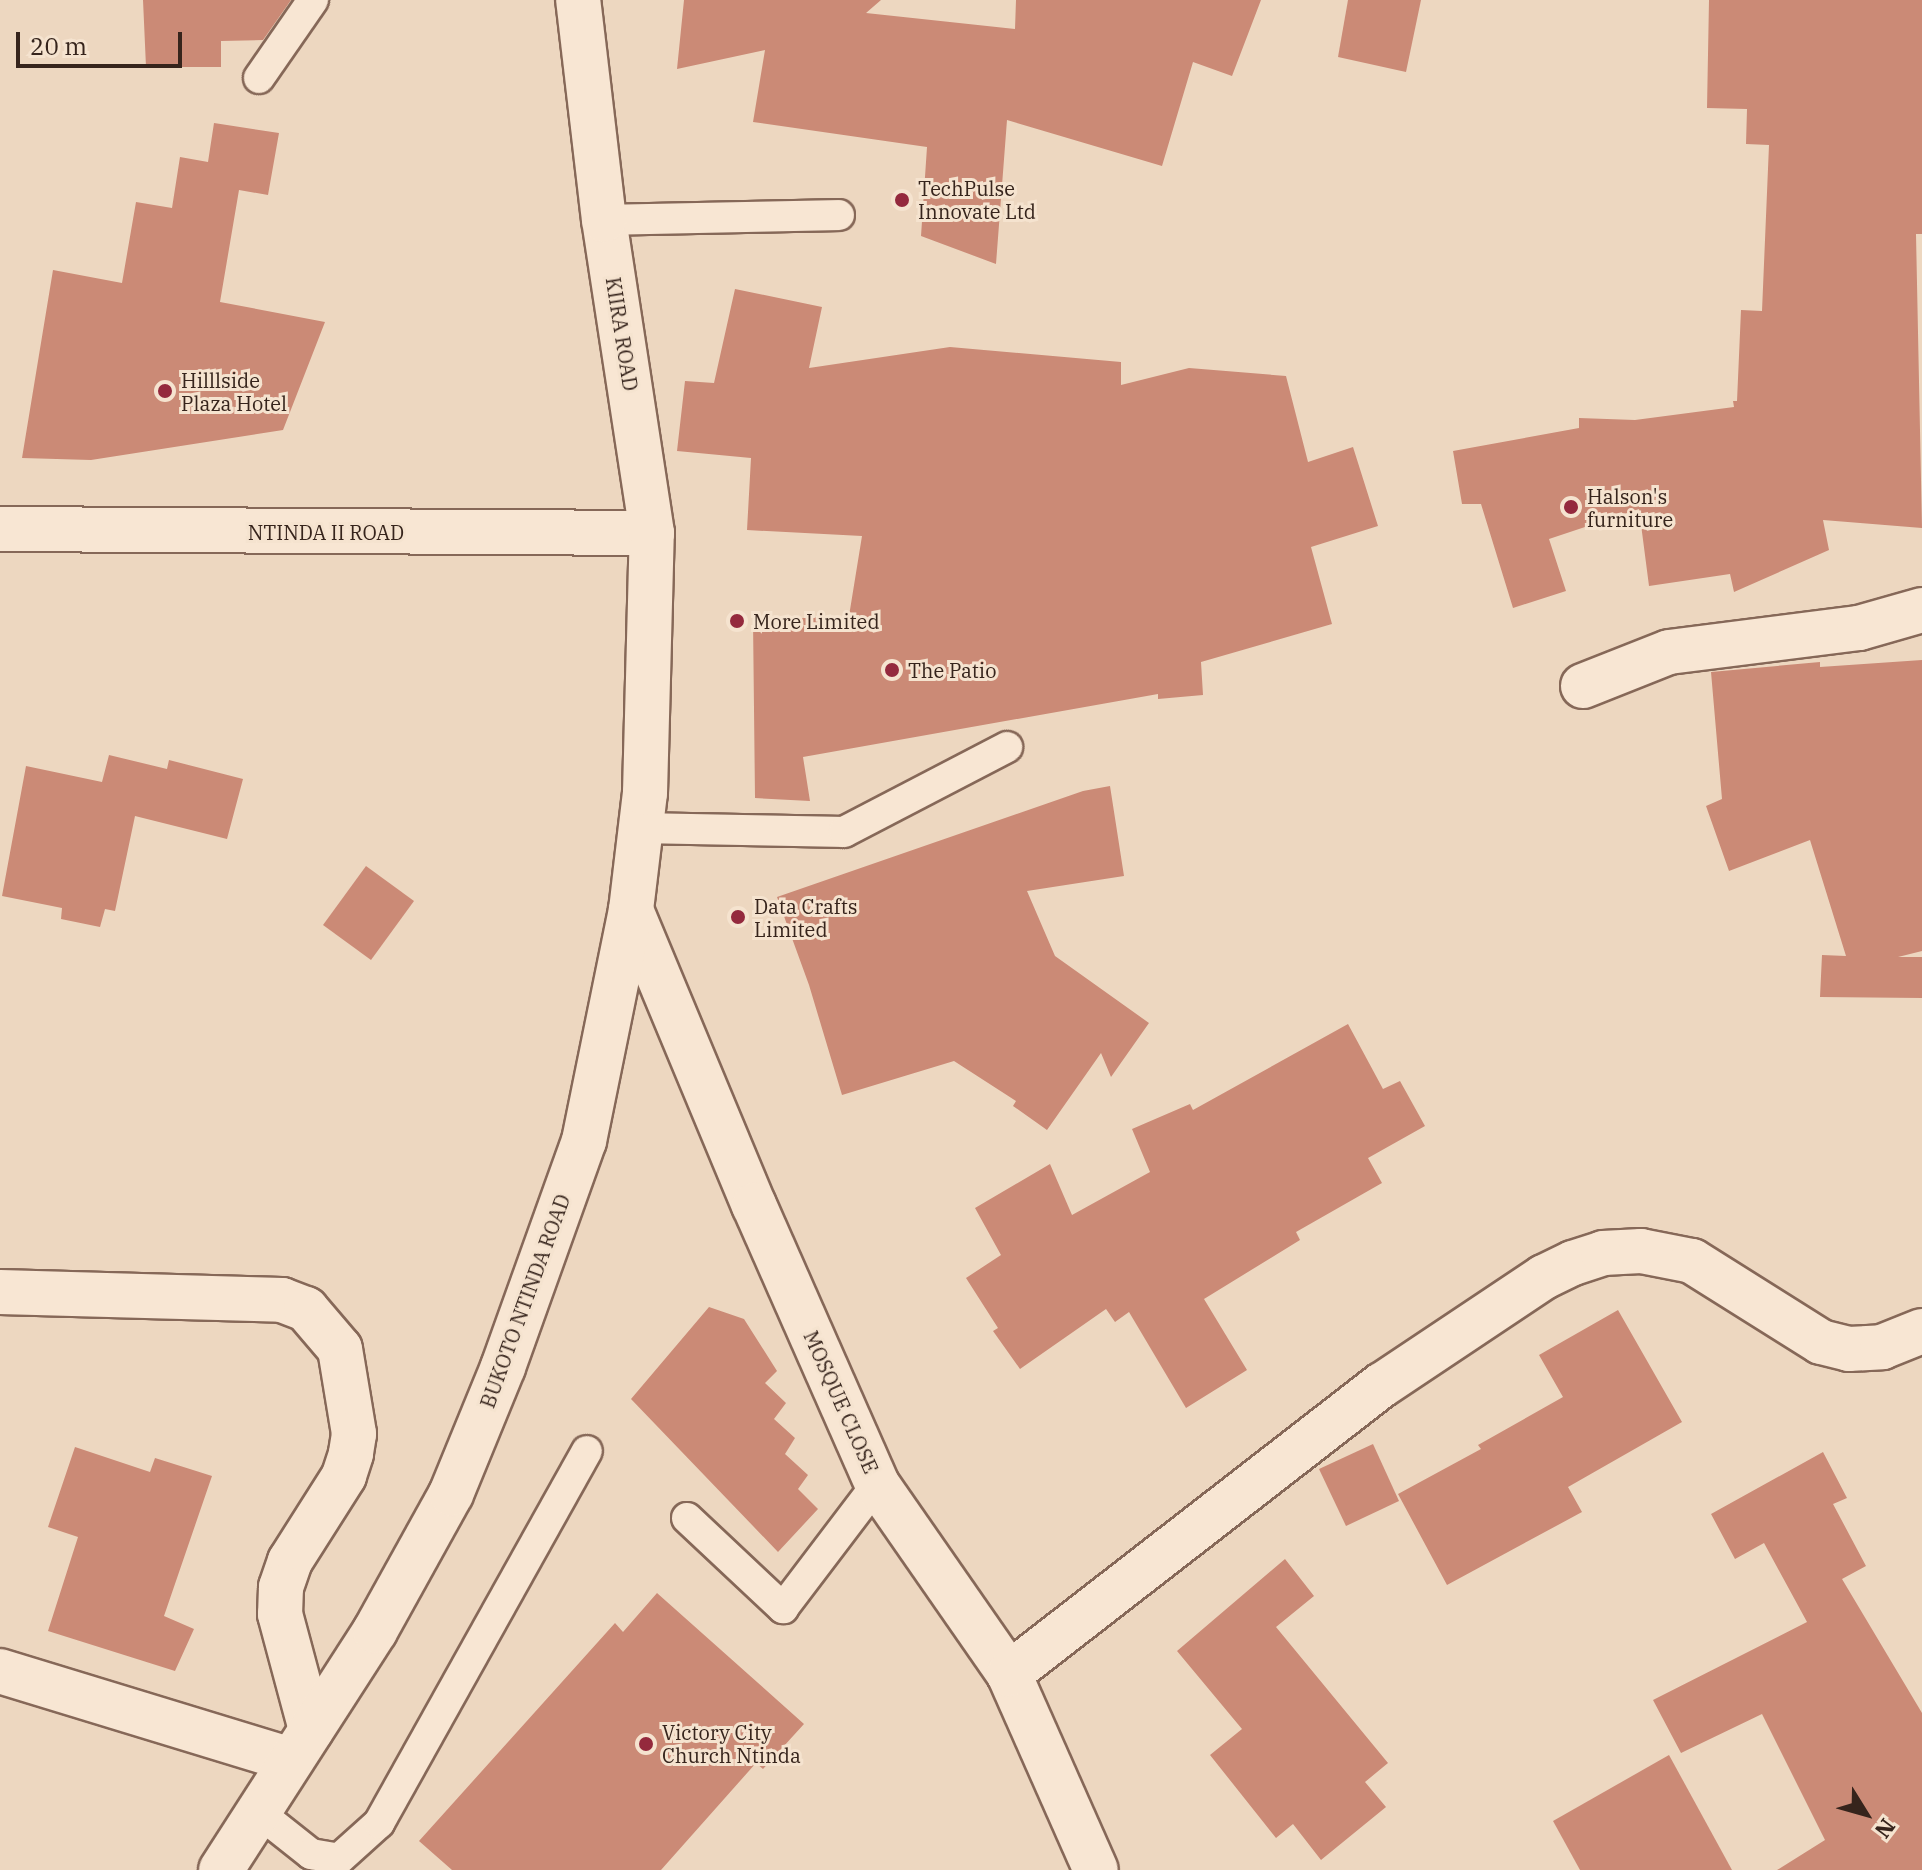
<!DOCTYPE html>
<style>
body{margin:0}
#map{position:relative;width:1922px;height:1870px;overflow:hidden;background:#edd7c0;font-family:"IBM Plex Serif",serif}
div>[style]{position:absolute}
.building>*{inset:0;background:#cb8a76}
.roads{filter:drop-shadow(2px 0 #866858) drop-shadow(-2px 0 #866858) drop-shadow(0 2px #866858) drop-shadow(0 -2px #866858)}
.lane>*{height:30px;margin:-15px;padding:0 15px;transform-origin:15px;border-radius:15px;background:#f8e6d3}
.street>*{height:44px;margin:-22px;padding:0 22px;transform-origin:22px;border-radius:22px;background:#f8e6d3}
.secondary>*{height:44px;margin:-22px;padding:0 22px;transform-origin:22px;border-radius:22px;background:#f8e6d3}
.dots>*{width:22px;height:22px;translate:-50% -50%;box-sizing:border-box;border:4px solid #f5e3cf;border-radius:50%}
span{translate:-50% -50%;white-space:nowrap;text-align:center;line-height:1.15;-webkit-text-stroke:6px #f5e3cf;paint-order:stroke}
.poi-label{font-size:20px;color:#36241c}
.left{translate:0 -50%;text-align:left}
.street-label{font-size:20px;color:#36241c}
.north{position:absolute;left:1826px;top:1774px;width:80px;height:80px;-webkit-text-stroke:6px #f5e3cf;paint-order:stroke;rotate:127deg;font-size:22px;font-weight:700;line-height:32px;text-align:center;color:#36241c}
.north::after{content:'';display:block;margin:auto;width:28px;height:36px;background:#36241c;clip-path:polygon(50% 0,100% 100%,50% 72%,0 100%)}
.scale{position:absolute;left:16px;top:32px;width:166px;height:36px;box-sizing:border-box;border:4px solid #36241c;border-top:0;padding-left:10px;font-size:24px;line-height:28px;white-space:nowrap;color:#36241c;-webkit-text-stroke:6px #f5e3cf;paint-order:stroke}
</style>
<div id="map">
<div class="building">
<div style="clip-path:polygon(143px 0,291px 0,263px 40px,221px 41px,221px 67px,146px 67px)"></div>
<div style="clip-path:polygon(684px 0,881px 0,866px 13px,1015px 29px,1016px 0,1261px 0,1232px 76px,1193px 62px,1162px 166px,1007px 120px,996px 264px,921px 236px,927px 147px,753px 122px,765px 50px,677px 69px)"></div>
<div style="clip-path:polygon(1348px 0,1421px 0,1406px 72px,1338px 57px)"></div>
<div style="clip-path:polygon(1709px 0,1922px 0,1922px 234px,1916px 234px,1922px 528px,1823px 520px,1829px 550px,1734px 592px,1730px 574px,1649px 586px,1639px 509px,1549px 539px,1566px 591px,1513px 608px,1481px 504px,1462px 504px,1453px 451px,1579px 428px,1579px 418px,1635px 420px,1734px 407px,1733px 401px,1737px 401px,1741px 310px,1762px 311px,1769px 145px,1746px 144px,1747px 109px,1707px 108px)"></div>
<div style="clip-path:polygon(214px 123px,279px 133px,268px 195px,239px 190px,220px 302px,325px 322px,283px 430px,91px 460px,22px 458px,53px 270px,122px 283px,136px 202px,172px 208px,180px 157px,208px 162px)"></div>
<div style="clip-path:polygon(735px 289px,822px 307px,809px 368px,950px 347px,1121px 362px,1121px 385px,1189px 368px,1286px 376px,1308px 462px,1353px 447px,1378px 526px,1311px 547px,1332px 624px,1201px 662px,1203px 695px,1158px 699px,1158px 694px,803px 757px,810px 801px,755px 798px,753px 620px,849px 616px,862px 536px,747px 530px,751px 458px,677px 451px,685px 381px,714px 383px)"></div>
<div style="clip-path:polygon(1922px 660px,1922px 951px,1898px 957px,1922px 957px,1922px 998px,1820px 997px,1822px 955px,1846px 956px,1810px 840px,1729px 871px,1706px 806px,1722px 799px,1711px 672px,1820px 662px,1820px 667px)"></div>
<div style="clip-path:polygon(109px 755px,167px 769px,169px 760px,243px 779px,227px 839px,135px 816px,115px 911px,105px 909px,100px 927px,61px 919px,62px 908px,2px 896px,26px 766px,102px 782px)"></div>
<div style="clip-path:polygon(1110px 786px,1124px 876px,1027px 891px,1055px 956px,1149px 1023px,1111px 1077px,1101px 1053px,1047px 1130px,1013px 1106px,1016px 1101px,954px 1061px,842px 1095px,809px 985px,777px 897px,1083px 791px)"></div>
<div style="clip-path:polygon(366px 866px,414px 901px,371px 960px,323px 925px)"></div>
<div style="clip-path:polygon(1348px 1024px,1383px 1089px,1400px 1081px,1425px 1126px,1368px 1158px,1382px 1183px,1296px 1232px,1300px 1240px,1204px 1299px,1247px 1370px,1186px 1408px,1129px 1312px,1115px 1322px,1106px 1309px,1020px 1369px,993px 1331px,998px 1328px,966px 1278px,1001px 1255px,975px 1208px,1050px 1164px,1072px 1215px,1150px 1172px,1132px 1129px,1190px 1104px,1193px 1110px)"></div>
<div style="clip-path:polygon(709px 1307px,744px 1319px,777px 1371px,765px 1383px,786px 1403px,774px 1419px,795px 1438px,785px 1454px,808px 1475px,798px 1489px,818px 1509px,778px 1552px,631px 1399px)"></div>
<div style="clip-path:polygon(1618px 1310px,1682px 1422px,1568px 1487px,1582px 1512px,1447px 1585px,1398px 1494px,1481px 1449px,1478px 1445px,1563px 1397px,1539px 1355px)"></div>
<div style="clip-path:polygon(1373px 1444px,1399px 1501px,1346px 1526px,1319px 1469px)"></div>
<div style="clip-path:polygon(75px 1447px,150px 1472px,155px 1458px,212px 1476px,164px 1616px,194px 1629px,175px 1671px,48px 1631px,78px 1537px,48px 1527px)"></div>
<div style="clip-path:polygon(1823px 1452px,1847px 1498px,1833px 1504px,1866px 1566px,1842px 1579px,1922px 1713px,1922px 1870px,1777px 1870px,1825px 1840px,1762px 1714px,1681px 1753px,1653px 1700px,1807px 1622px,1764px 1543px,1735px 1559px,1711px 1514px)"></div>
<div style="clip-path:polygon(1285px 1559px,1314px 1596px,1276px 1627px,1388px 1763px,1365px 1782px,1386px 1807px,1321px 1860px,1293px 1824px,1276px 1838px,1210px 1755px,1242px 1729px,1177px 1651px)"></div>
<div style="clip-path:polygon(657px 1593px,804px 1724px,763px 1769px,756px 1763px,661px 1870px,452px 1870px,419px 1841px,615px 1623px,623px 1632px)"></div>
<div style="clip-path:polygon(1669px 1755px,1732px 1870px,1580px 1870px,1553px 1821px)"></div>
</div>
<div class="roads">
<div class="lane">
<div style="left:259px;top:78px;width:95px;rotate:-55.3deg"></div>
<div style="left:604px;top:220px;width:235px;rotate:-1.2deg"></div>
<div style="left:641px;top:828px;width:203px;rotate:1.1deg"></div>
<div style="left:844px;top:832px;width:184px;rotate:-27.5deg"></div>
<div style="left:687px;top:1518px;width:132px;rotate:43.2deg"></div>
<div style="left:783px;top:1608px;width:156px;rotate:-52.8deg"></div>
<div style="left:258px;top:1812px;width:68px;rotate:38.4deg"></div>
<div style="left:311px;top:1854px;width:28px;rotate:10deg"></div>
<div style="left:339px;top:1859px;width:54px;rotate:-42deg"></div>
<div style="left:379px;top:1823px;width:426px;rotate:-60.8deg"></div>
</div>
<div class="street">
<div style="left:1583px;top:686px;width:92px;rotate:-21.6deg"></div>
<div style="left:1669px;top:652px;width:192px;rotate:-7.2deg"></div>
<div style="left:1859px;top:628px;width:66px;rotate:-15.9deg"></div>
<div style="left:631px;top:910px;width:320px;rotate:67.4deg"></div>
<div style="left:754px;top:1205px;width:305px;rotate:66.2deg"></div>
<div style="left:877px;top:1484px;width:231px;rotate:55.2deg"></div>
<div style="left:1009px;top:1674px;width:214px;rotate:66.1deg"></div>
<div style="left:0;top:1292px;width:282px;rotate:1.6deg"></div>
<div style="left:282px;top:1300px;width:26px;rotate:21deg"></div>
<div style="left:306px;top:1309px;width:52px;rotate:49.6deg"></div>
<div style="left:340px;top:1349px;width:86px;rotate:80.6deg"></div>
<div style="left:354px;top:1434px;width:20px;rotate:99deg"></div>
<div style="left:351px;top:1454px;width:23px;rotate:108deg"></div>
<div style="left:344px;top:1476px;width:101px;rotate:122.4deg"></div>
<div style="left:290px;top:1561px;width:28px;rotate:109deg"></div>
<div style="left:281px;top:1587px;width:27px;rotate:92deg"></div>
<div style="left:280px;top:1614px;width:120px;rotate:75deg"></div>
<div style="left:0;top:1671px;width:304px;rotate:17deg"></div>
<div style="left:1009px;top:1674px;width:472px;rotate:-37.8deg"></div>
<div style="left:1382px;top:1385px;width:195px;rotate:-33.7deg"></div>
<div style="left:1544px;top:1277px;width:32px;rotate:-26deg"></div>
<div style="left:1573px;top:1263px;width:32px;rotate:-18deg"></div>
<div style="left:1603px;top:1253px;width:38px;rotate:-3deg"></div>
<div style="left:1641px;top:1251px;width:52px;rotate:11.1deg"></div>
<div style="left:1692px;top:1261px;width:152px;rotate:32.1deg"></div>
<div style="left:1821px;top:1342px;width:29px;rotate:14deg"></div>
<div style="left:1849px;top:1349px;width:33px;rotate:-3deg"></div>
<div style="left:1882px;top:1347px;width:43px;rotate:-21.8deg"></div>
</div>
<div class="secondary">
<div style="left:0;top:529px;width:652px;rotate:0.35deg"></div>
<div style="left:221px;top:1870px;width:284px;rotate:-57.2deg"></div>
<div style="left:375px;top:1631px;width:157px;rotate:-61deg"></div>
<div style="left:451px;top:1494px;width:137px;rotate:-67.7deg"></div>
<div style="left:503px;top:1367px;width:240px;rotate:-70.3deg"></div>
<div style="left:584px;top:1141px;width:236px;rotate:-78.5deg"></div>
<div style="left:631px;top:910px;width:118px;rotate:-83.2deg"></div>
<div style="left:645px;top:793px;width:260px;rotate:-88.5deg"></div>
<div style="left:652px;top:533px;width:317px;rotate:-98.7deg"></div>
<div style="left:604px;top:220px;width:222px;rotate:-96.7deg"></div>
</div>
</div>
<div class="dots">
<div style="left:902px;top:200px;background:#94293d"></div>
<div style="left:165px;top:391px;background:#94293d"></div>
<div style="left:1571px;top:507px;background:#94293d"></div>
<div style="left:737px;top:621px;background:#94293d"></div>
<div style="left:892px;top:670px;background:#94293d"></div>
<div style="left:738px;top:917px;background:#94293d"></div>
<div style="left:646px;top:1744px;background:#94293d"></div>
</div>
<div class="poi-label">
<span class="left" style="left:918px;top:200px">TechPulse<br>Innovate Ltd</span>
<span class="left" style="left:181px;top:392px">Hilllside<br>Plaza Hotel</span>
<span class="left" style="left:1587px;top:508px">Halson's<br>furniture</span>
<span class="left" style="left:753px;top:621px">More Limited</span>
<span class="left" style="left:908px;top:670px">The Patio</span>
<span class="left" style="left:754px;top:918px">Data Crafts<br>Limited</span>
<span class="left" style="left:662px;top:1744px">Victory City<br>Church Ntinda</span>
</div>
<div class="street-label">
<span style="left:622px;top:334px;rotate:81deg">KIIRA ROAD</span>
<span style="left:326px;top:532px">NTINDA II ROAD</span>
<span style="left:525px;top:1301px;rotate:-70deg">BUKOTO NTINDA ROAD</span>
<span style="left:841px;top:1402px;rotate:66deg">MOSQUE CLOSE</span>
</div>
<div class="north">N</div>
<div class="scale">20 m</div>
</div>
